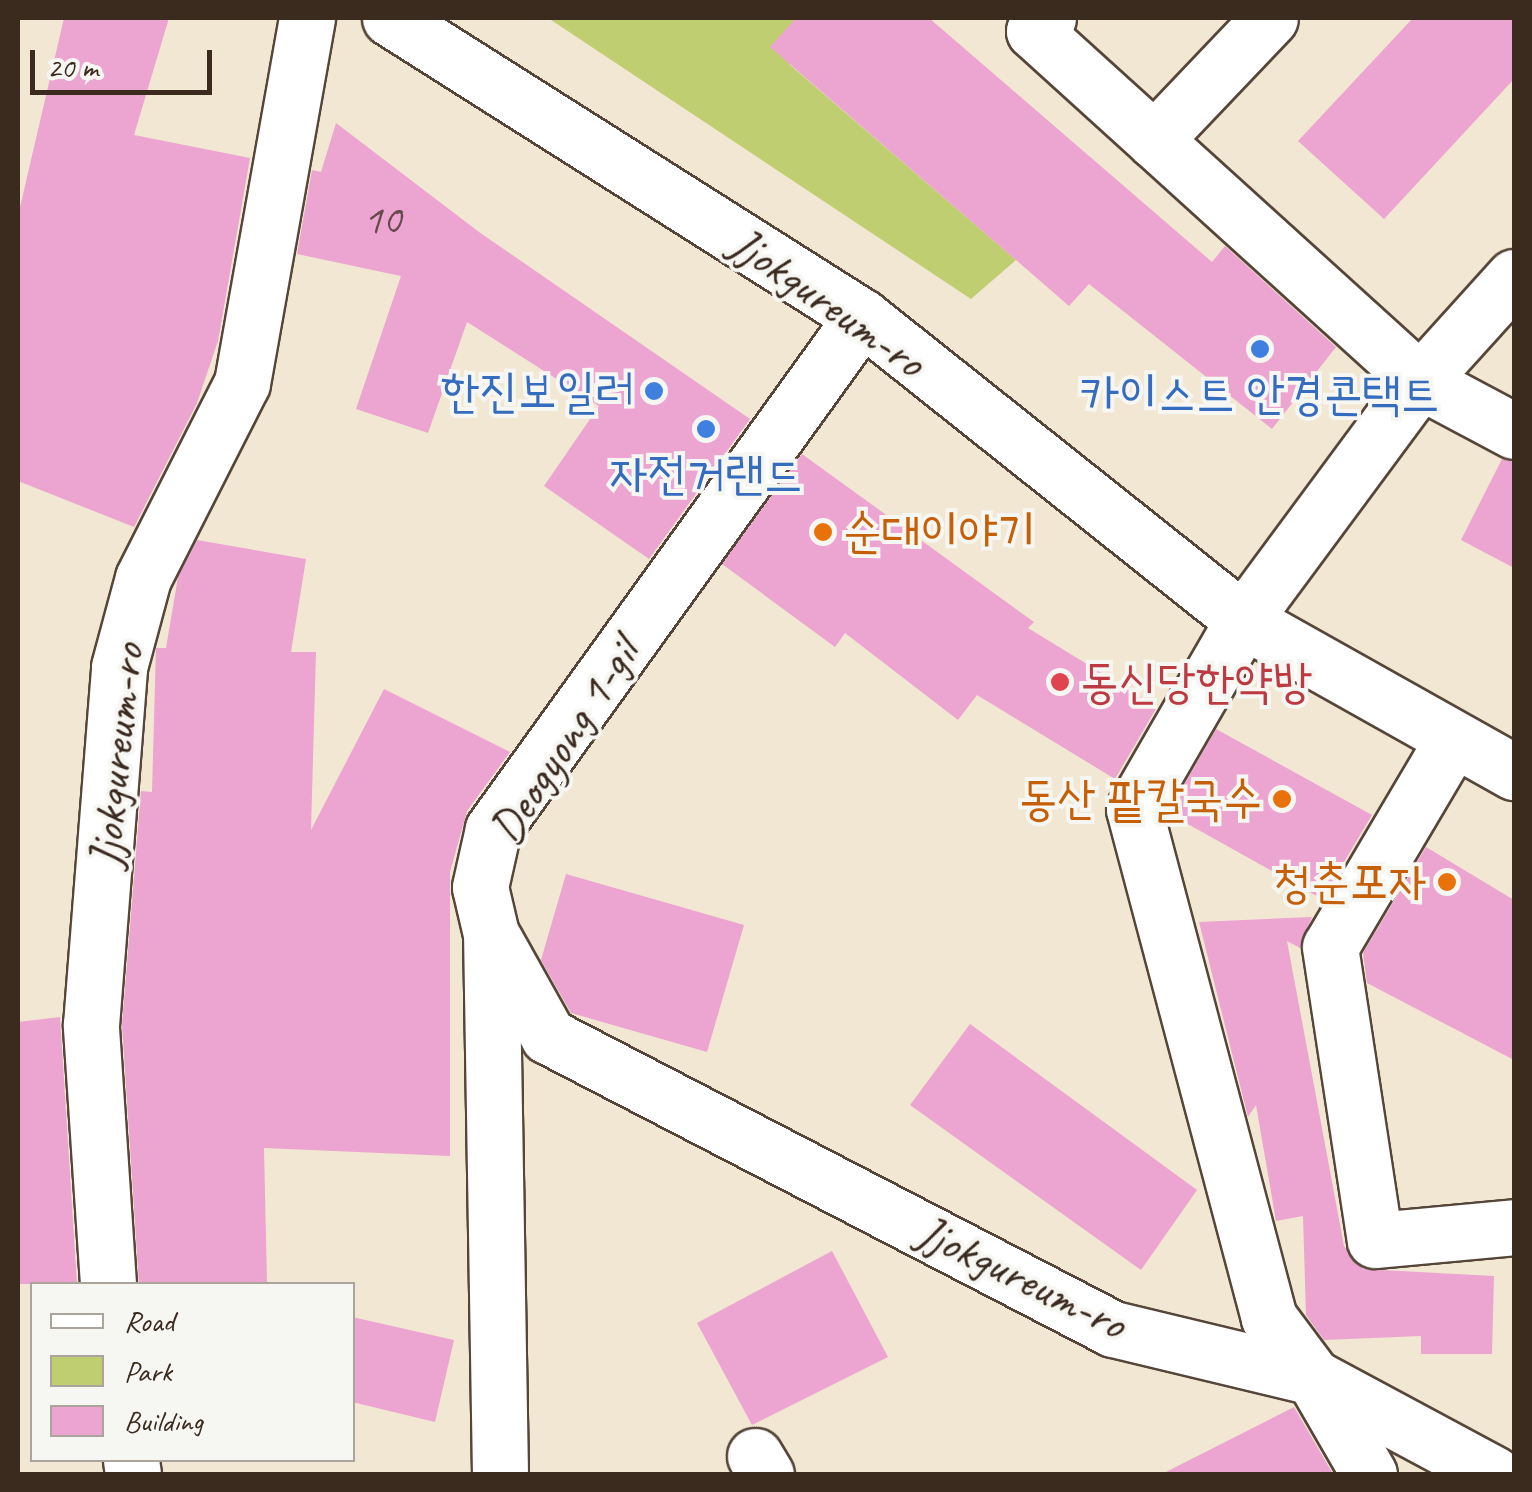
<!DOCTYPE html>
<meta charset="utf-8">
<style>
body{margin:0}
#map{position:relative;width:1532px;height:1492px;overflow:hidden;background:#f2e7d2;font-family:Caveat,"Poor Story",sans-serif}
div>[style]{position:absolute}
.green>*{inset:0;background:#bfce71}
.building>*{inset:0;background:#eca4d1}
.roads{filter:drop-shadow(2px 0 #564639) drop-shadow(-2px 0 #564639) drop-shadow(0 2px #564639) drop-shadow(0 -2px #564639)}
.minor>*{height:55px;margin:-27.5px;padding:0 27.5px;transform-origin:27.5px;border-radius:27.5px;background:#fff}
.dots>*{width:28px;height:28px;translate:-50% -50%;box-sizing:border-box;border:5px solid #f6f6f2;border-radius:50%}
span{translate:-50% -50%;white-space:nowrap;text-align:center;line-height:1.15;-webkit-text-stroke:8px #f6f6f2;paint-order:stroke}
.number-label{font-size:42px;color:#67484b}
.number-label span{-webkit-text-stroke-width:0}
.street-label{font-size:48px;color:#3b2a1e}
.shop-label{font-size:48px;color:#366cbe}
.right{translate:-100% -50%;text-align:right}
.food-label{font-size:48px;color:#c56008}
.left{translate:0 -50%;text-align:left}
.health-label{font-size:48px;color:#be3a42}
.frame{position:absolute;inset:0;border:20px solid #3b2a1e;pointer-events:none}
.legend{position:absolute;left:30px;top:1282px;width:325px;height:180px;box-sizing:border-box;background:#f6f6f2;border:2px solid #aba49d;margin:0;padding:12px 18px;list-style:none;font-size:30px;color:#3b2a1e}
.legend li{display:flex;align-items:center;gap:20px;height:50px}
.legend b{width:50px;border:2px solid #aba49d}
.scale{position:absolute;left:30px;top:50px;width:182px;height:45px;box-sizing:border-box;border:5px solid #3b2a1e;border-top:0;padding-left:12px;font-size:30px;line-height:35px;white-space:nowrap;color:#3b2a1e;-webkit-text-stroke:8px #f6f6f2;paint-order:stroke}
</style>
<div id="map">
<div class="green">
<div style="clip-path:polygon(548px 18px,834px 18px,789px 64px,1016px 260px,971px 299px)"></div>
</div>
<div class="building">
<div style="clip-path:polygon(64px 18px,169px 18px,134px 135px,250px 158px,218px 341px,197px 403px,134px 527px,18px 481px,18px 216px)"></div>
<div style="clip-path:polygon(796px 18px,929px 18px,1212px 262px,1225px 246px,1336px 347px,1272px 429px,1089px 284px,1069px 306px,770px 47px)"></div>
<div style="clip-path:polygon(1413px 18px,1514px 18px,1514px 79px,1384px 219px,1298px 141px)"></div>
<div style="clip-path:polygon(336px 123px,479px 232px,750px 419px,649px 559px,544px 486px,599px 406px,467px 322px,428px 433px,356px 409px,401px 276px,297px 254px,312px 170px,321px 172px)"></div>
<div style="clip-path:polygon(802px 454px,1034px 622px,1028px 628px,1157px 707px,1115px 779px,977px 695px,958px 720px,845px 633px,835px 647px,722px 564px)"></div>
<div style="clip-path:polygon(1502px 459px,1514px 462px,1514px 568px,1461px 540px)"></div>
<div style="clip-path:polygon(197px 540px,306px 559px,291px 652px,316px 652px,311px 830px,384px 689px,510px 752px,467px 811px,450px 872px,450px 1156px,264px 1148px,267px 1284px,139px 1284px,122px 1025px,141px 791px,152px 792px,156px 648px,166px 648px,178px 577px)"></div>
<div style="clip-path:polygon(1216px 729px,1372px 815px,1322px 899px,1168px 813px)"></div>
<div style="clip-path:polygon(1426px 847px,1514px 900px,1514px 1060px,1367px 983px,1363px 953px)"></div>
<div style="clip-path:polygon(566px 874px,744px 925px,707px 1052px,571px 1013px,541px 960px)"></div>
<div style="clip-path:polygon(1312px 917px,1300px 948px,1287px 941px,1344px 1246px,1363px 1269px,1494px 1276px,1492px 1354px,1421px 1354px,1421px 1336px,1324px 1340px,1306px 1315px,1303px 1216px,1276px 1221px,1256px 1105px,1248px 1117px,1199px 922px)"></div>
<div style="clip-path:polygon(60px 1017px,77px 1284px,18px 1284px,18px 1022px)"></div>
<div style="clip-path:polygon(970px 1024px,1197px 1190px,1141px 1270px,910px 1105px)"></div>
<div style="clip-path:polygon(832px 1251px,888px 1357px,752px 1425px,697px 1323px)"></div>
<div style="clip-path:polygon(352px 1317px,454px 1340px,435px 1422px,352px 1402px)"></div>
<div style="clip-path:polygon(1294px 1407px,1333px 1474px,1162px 1474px)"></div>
</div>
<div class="roads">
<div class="minor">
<div style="left:390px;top:18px;width:559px;rotate:32.35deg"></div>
<div style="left:862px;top:317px;width:487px;rotate:38.5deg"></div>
<div style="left:1243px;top:620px;width:311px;rotate:29.3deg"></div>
<div style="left:1048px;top:18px;width:19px;rotate:137deg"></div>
<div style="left:1034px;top:31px;width:521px;rotate:42.2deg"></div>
<div style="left:1420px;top:381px;width:106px;rotate:28deg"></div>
<div style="left:1154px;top:140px;width:168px;rotate:-46.4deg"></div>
<div style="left:1452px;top:741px;width:239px;rotate:120.6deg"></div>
<div style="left:1330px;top:947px;width:296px;rotate:81.3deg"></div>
<div style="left:1375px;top:1240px;width:140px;rotate:-5.3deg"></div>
<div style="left:495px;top:941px;width:109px;rotate:60.8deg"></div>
<div style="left:548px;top:1036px;width:636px;rotate:27.41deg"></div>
<div style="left:1113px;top:1329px;width:206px;rotate:13.5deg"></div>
<div style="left:1313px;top:1377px;width:205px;rotate:28.2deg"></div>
<div style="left:108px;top:1284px;width:260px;rotate:-93.8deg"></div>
<div style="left:91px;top:1025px;width:359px;rotate:-85.5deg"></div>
<div style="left:119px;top:667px;width:92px;rotate:-74.9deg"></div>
<div style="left:143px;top:578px;width:219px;rotate:-63.1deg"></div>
<div style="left:242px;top:383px;width:371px;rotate:-79.9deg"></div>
<div style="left:755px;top:1456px;width:21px;rotate:59deg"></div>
<div style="left:131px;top:1460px;width:14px;rotate:82deg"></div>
<div style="left:500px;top:1474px;width:540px;rotate:-90.95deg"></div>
<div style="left:491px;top:934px;width:48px;rotate:-103.2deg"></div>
<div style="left:480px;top:887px;width:59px;rotate:-77.4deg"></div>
<div style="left:493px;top:829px;width:631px;rotate:-54.22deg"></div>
<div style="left:1369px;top:1474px;width:112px;rotate:-120deg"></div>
<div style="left:1313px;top:1377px;width:74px;rotate:-126.7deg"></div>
<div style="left:1269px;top:1318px;width:527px;rotate:-104.85deg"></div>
<div style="left:1134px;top:809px;width:218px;rotate:-60deg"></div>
<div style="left:1243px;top:620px;width:297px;rotate:-53.5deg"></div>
<div style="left:1420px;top:381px;width:140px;rotate:-47.9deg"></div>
</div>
</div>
<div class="dots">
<div style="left:1260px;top:349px;background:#3f7fe0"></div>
<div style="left:654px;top:391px;background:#3f7fe0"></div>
<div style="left:706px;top:429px;background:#3f7fe0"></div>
<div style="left:823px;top:532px;background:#e8710a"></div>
<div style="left:1060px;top:682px;background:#e0444e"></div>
<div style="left:1282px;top:799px;background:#e8710a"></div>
<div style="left:1447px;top:882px;background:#e8710a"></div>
</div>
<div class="number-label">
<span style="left:382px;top:220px">10</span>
</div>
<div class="street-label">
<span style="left:828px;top:302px;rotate:35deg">Jjokgureum-ro</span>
<span style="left:564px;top:741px;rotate:-57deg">Deogyong 1-gil</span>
<span style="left:116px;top:756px;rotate:-84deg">Jjokgureum-ro</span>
<span style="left:1022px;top:1277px;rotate:26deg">Jjokgureum-ro</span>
</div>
<div class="shop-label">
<span class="right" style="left:634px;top:391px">한진보일러</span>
<span style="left:1260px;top:394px">카이스트 안경콘택트</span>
<span style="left:706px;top:474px">자전거랜드</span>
</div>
<div class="food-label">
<span class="left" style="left:843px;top:532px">순대이야기</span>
<span class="right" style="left:1262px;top:799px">동산 팥칼국수</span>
<span class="right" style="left:1427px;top:882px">청춘포자</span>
</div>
<div class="health-label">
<span class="left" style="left:1080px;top:682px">동신당한약방</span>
</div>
<div class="frame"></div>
<ul class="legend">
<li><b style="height:12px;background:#fff"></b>Road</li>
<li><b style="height:28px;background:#bfce71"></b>Park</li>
<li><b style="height:28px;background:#eca4d1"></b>Building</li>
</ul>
<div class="scale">20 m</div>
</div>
